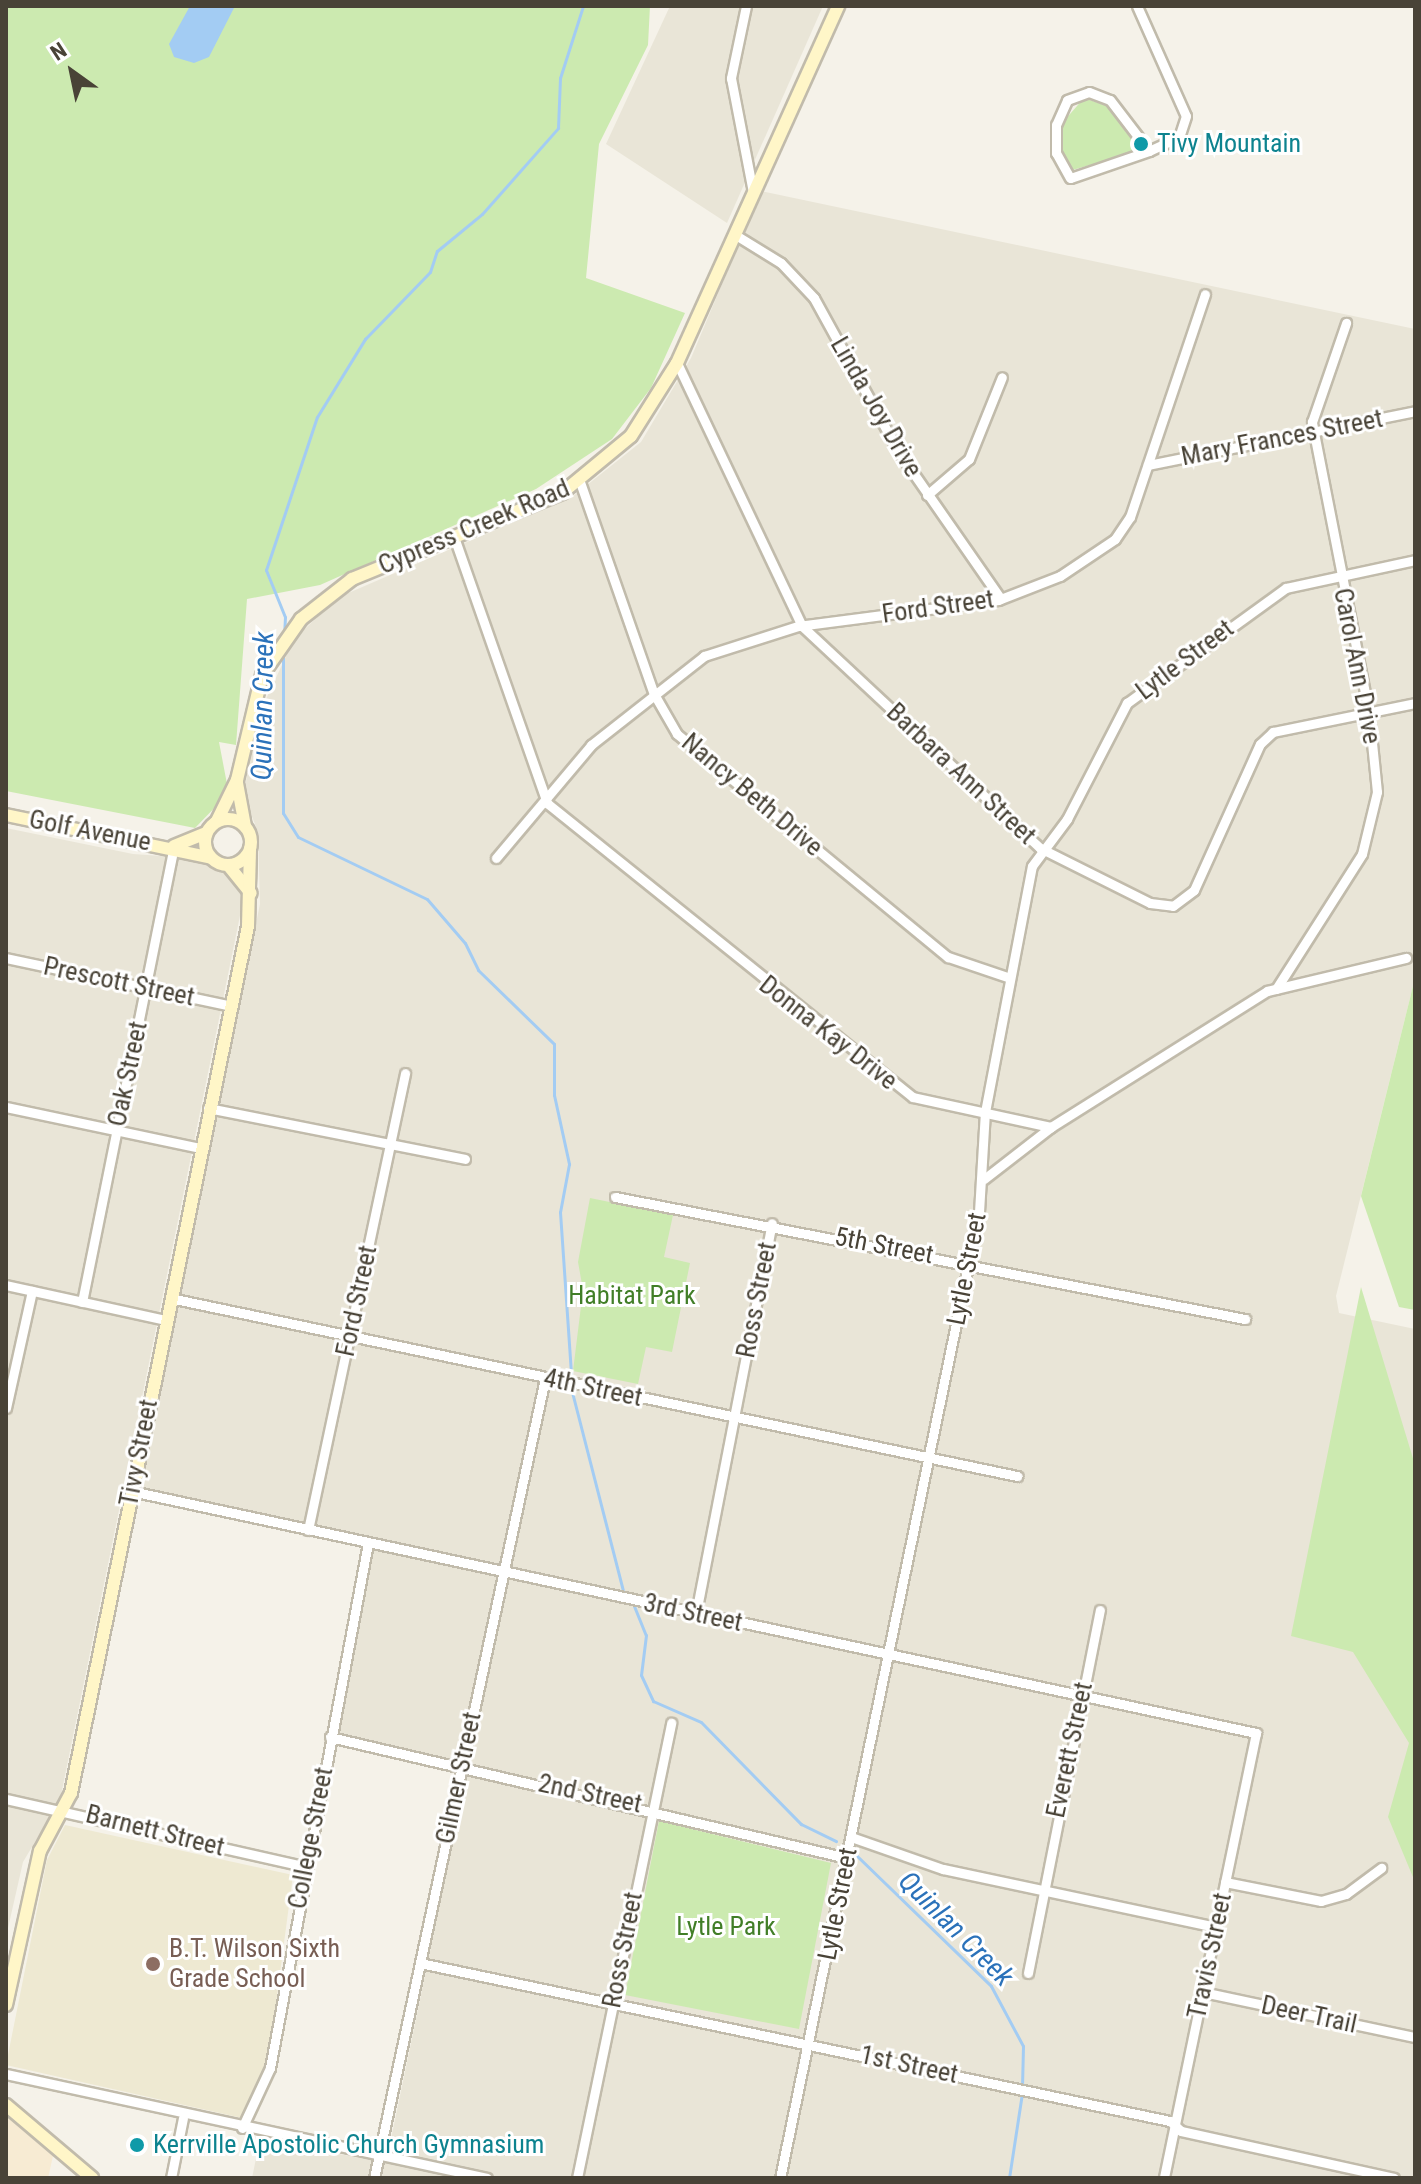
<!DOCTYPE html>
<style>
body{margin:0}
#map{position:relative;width:1421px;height:2184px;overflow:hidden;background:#f5f2e9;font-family:"Roboto Condensed",sans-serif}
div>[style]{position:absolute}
.residential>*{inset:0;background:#e9e5d7}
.commercial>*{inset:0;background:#f7ebd3}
.education>*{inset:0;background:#eee9d2}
.green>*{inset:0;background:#cceab0}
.water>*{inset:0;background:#a3ccf3}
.stream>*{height:3px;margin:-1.5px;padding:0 1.5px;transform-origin:1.5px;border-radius:1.5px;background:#a3ccf3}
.roads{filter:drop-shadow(2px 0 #c1bbab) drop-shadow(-2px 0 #c1bbab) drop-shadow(0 2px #c1bbab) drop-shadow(0 -2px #c1bbab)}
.street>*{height:9px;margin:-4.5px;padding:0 4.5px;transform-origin:4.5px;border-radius:4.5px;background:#fff}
.secondary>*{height:12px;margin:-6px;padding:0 6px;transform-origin:6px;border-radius:6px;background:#fff6c8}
.secondary>.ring{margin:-6px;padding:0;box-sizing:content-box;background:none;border:12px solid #fff6c8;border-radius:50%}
.dots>*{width:22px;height:22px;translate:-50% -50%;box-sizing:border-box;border:4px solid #fff;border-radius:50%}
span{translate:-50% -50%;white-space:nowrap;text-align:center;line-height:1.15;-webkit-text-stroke:6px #fff;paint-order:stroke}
.culture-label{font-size:26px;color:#0d838f}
.left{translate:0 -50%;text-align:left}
.street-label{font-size:26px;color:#494337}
.park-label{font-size:26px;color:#417e27}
.education-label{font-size:26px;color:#785e54}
.water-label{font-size:28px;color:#2b72ba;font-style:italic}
.frame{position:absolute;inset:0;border:8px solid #494337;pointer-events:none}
.north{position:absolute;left:32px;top:32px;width:80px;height:80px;-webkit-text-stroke:6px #fff;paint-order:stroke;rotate:327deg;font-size:22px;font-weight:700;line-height:32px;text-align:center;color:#494337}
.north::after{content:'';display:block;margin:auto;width:28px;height:36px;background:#494337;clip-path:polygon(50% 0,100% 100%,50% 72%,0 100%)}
</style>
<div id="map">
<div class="residential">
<div style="clip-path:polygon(670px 6px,823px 6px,727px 223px,606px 144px)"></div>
<div style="clip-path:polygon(761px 191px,1415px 329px,1415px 978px,1336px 1296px,1339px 1313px,1415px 1329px,1415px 2178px,252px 2178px,260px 2139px,386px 2163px,469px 1764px,336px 1735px,375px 1538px,140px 1487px,260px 904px,258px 832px,244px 796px,254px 725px,294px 639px,339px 597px,572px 497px,641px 442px,691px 358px)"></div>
<div style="clip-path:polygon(6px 828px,133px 854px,204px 859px,230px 872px,244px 896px,60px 1800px,23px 1862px,6px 1937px)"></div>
</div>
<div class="commercial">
<div style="clip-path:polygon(6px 2116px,53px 2156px,48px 2178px,6px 2178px)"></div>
</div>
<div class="education">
<div style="clip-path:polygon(65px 1825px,293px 1875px,268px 2064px,242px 2118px,6px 2065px,47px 1860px)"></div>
</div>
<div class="green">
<div style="clip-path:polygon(6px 6px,650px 6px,648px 45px,599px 144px,586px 278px,685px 313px,651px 388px,612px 439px,536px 489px,320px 585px,247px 599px,236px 745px,219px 742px,227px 784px,223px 799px,195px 828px,6px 791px)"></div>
<div style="clip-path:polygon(1084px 98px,1110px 107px,1143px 150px,1069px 171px,1060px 149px,1063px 122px)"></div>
<div style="clip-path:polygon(1415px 978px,1415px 1310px,1399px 1307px,1361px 1196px)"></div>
<div style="clip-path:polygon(590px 1198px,673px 1215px,664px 1257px,690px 1263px,672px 1352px,646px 1347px,638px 1384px,573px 1371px,583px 1290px,578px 1262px)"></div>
<div style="clip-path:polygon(1361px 1287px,1415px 1465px,1415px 1882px,1388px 1817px,1409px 1743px,1353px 1652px,1291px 1636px)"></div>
<div style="clip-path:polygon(659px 1821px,831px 1863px,799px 2029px,625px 1995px)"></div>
</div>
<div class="water">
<div style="clip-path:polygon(190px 6px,235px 6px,209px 57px,194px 63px,174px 57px,169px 44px)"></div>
</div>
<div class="stream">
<div style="left:284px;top:636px;width:19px;rotate:-87deg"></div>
<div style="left:285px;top:617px;width:51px;rotate:-112deg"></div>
<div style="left:266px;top:570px;width:161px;rotate:-71.6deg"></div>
<div style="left:317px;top:417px;width:92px;rotate:-58.4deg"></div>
<div style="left:365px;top:339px;width:93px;rotate:-45.9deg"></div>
<div style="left:430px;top:272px;width:22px;rotate:-72deg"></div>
<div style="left:437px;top:251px;width:58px;rotate:-39.4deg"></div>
<div style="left:482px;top:214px;width:115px;rotate:-48.5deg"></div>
<div style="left:558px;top:128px;width:50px;rotate:-87.7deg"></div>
<div style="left:560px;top:78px;width:76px;rotate:-72.3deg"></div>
<div style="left:283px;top:652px;width:161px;rotate:90deg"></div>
<div style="left:283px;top:813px;width:28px;rotate:58deg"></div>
<div style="left:298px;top:837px;width:143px;rotate:25.7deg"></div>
<div style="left:427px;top:899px;width:58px;rotate:49.2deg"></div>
<div style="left:465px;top:943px;width:30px;rotate:64deg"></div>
<div style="left:478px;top:970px;width:106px;rotate:44.2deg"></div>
<div style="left:554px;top:1044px;width:51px;rotate:90deg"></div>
<div style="left:554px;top:1095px;width:71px;rotate:77.7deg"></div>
<div style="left:569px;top:1164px;width:49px;rotate:100.6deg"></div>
<div style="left:560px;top:1212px;width:163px;rotate:86.1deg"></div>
<div style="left:572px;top:1392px;width:204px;rotate:75.6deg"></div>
<div style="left:634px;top:1606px;width:31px;rotate:68deg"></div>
<div style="left:646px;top:1635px;width:40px;rotate:97.1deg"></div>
<div style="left:641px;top:1675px;width:29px;rotate:65deg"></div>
<div style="left:653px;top:1701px;width:52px;rotate:23.6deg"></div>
<div style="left:701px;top:1722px;width:143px;rotate:45.6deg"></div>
<div style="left:801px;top:1824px;width:39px;rotate:26deg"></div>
<div style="left:856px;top:1855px;width:188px;rotate:44.1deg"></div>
<div style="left:991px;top:1986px;width:68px;rotate:61.9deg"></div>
<div style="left:1023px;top:2046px;width:40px;rotate:91.4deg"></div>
<div style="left:1009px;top:2178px;width:86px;rotate:-81.3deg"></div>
</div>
<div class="roads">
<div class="street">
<div style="left:746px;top:6px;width:74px;rotate:101.8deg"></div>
<div style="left:731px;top:78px;width:116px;rotate:79.1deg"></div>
<div style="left:1137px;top:6px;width:120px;rotate:66deg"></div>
<div style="left:1186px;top:116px;width:22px;rotate:108deg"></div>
<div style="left:1179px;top:137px;width:33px;rotate:155deg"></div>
<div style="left:1089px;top:92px;width:22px;rotate:21deg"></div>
<div style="left:1110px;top:100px;width:64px;rotate:52.6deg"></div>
<div style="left:1149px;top:151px;width:83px;rotate:161.1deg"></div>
<div style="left:1070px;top:178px;width:29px;rotate:-119deg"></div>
<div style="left:1056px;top:153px;width:28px;rotate:-90deg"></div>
<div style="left:1056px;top:125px;width:27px;rotate:-66deg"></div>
<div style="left:1067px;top:100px;width:23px;rotate:-20deg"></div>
<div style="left:734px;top:234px;width:55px;rotate:31.7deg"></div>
<div style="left:781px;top:263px;width:48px;rotate:46.7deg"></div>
<div style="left:814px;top:298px;width:175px;rotate:61.2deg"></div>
<div style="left:898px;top:451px;width:180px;rotate:55.2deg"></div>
<div style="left:677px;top:363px;width:291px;rotate:64.6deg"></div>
<div style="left:802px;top:626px;width:325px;rotate:43deg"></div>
<div style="left:1040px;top:848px;width:123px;rotate:26.6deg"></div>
<div style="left:1150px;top:903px;width:23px;rotate:7deg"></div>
<div style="left:1173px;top:906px;width:26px;rotate:-37deg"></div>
<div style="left:1194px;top:890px;width:160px;rotate:-65.7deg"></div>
<div style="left:1260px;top:744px;width:18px;rotate:-43deg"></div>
<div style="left:1273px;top:732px;width:145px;rotate:-11.5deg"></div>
<div style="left:1148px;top:465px;width:272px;rotate:-11.4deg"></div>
<div style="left:580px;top:482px;width:225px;rotate:70.8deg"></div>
<div style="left:654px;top:694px;width:46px;rotate:60.1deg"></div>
<div style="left:677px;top:734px;width:351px;rotate:39.5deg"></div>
<div style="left:948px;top:957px;width:65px;rotate:18.7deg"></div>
<div style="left:927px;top:495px;width:55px;rotate:-40.6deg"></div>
<div style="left:969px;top:459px;width:88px;rotate:-68.1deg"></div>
<div style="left:454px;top:537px;width:282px;rotate:70.7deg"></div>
<div style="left:547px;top:803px;width:469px;rotate:38.8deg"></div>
<div style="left:913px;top:1097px;width:141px;rotate:12.3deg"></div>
<div style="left:1051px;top:1127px;width:255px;rotate:-32.2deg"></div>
<div style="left:1267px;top:991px;width:143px;rotate:-13.4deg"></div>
<div style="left:496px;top:858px;width:148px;rotate:-49.9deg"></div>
<div style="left:591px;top:745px;width:144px;rotate:-38.2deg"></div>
<div style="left:704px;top:656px;width:99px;rotate:-17.7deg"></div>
<div style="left:798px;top:626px;width:202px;rotate:-7.4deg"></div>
<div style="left:998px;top:600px;width:66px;rotate:-21.2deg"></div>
<div style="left:1060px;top:576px;width:66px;rotate:-33.9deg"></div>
<div style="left:1115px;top:539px;width:27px;rotate:-56deg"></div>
<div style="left:1130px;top:517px;width:235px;rotate:-71.4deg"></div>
<div style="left:6px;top:958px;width:230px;rotate:12deg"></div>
<div style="left:1276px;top:989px;width:160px;rotate:-57.5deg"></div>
<div style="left:1362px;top:854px;width:64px;rotate:-76.4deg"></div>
<div style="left:1377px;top:792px;width:79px;rotate:-95.8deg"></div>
<div style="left:1369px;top:713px;width:297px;rotate:-101.1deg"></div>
<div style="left:1312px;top:422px;width:105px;rotate:-71deg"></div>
<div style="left:6px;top:1107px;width:199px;rotate:11.9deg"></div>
<div style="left:208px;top:1108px;width:262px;rotate:11.2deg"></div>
<div style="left:984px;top:1179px;width:85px;rotate:-37.8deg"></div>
<div style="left:615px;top:1197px;width:642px;rotate:10.96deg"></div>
<div style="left:6px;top:1285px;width:163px;rotate:12.4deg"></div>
<div style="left:170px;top:1298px;width:866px;rotate:11.87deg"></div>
<div style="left:82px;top:1302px;width:465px;rotate:-78.6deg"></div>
<div style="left:6px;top:1408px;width:120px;rotate:-77.5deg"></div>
<div style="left:131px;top:1491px;width:1151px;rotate:12.14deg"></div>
<div style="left:1256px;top:1733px;width:454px;rotate:101.7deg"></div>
<div style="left:308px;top:1530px;width:467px;rotate:-78deg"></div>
<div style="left:696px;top:1613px;width:397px;rotate:-79deg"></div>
<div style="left:330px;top:1737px;width:531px;rotate:13.17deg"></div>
<div style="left:6px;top:1799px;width:305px;rotate:12.7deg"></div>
<div style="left:851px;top:1837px;width:97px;rotate:19.2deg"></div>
<div style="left:943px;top:1869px;width:279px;rotate:12deg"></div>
<div style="left:1225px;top:1882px;width:98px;rotate:11.2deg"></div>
<div style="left:1321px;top:1901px;width:26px;rotate:-16deg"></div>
<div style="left:1346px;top:1894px;width:44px;rotate:-36.6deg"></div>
<div style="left:420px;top:1963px;width:766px;rotate:11.9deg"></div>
<div style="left:1170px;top:2121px;width:15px;rotate:42deg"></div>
<div style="left:1181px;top:2131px;width:218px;rotate:12.4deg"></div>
<div style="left:1028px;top:1973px;width:370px;rotate:-78.8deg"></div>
<div style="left:1203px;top:1992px;width:217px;rotate:12deg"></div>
<div style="left:6px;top:2074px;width:492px;rotate:12.2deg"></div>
<div style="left:242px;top:2128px;width:66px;rotate:-65deg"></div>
<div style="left:270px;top:2068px;width:534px;rotate:-79.43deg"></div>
<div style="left:171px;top:2178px;width:61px;rotate:-78.7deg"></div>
<div style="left:374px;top:2178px;width:818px;rotate:-77.93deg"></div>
<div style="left:577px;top:2178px;width:465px;rotate:-78.3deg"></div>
<div style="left:780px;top:2178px;width:986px;rotate:-78.36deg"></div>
<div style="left:979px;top:1212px;width:100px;rotate:-86.6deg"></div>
<div style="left:985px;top:1112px;width:250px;rotate:-79.2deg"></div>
<div style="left:1032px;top:866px;width:59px;rotate:-53.3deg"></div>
<div style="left:1067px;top:819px;width:131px;rotate:-62.7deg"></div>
<div style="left:1127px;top:703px;width:196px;rotate:-35.9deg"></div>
<div style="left:1286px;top:588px;width:132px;rotate:-12.2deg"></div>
</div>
<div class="secondary">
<div style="left:237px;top:783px;width:44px;rotate:79.5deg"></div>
<div style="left:6px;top:815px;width:209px;rotate:11.8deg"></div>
<div class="ring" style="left:205px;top:819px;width:34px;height:34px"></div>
<div style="left:217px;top:821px;width:46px;rotate:-64deg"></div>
<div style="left:237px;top:780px;width:108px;rotate:-76.6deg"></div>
<div style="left:262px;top:675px;width:68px;rotate:-55.1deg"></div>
<div style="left:301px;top:619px;width:65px;rotate:-38.1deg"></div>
<div style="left:352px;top:579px;width:227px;rotate:-22.3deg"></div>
<div style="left:562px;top:493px;width:89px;rotate:-39.6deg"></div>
<div style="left:631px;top:436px;width:86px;rotate:-57.8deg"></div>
<div style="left:677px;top:363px;width:392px;rotate:-65.7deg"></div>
<div style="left:174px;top:846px;width:35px;rotate:-22deg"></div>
<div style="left:228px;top:865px;width:36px;rotate:51deg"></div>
<div style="left:6px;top:2005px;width:158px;rotate:-77.6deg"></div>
<div style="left:40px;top:1851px;width:66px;rotate:-61.9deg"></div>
<div style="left:71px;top:1793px;width:885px;rotate:-78.46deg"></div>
<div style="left:248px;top:926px;width:77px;rotate:-88.5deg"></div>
<div style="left:6px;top:2105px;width:113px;rotate:40.3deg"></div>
</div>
</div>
<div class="dots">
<div style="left:1141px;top:144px;background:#0f9aa8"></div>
<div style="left:153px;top:1964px;background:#8d6e63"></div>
<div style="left:137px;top:2145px;background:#0f9aa8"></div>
</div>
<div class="culture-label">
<span class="left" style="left:1157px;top:144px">Tivy Mountain</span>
<span class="left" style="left:153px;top:2145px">Kerrville Apostolic Church Gymnasium</span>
</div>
<div class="street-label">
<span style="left:876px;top:407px;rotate:60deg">Linda Joy Drive</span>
<span style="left:1282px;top:438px;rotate:-11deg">Mary Frances Street</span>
<span style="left:474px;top:527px;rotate:-23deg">Cypress Creek Road</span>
<span style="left:938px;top:607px;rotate:-8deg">Ford Street</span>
<span style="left:1185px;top:660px;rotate:-37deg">Lytle Street</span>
<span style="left:1357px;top:666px;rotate:79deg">Carol Ann Drive</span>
<span style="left:961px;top:774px;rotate:43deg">Barbara Ann Street</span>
<span style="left:752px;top:795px;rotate:40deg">Nancy Beth Drive</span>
<span style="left:90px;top:831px;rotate:11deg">Golf Avenue</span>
<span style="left:119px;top:982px;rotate:12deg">Prescott Street</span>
<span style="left:828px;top:1033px;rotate:38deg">Donna Kay Drive</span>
<span style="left:128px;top:1074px;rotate:-78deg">Oak Street</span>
<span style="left:884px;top:1246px;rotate:11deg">5th Street</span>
<span style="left:967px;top:1269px;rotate:-79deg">Lytle Street</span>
<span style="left:757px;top:1300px;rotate:-79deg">Ross Street</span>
<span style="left:357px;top:1301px;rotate:-78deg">Ford Street</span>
<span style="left:593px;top:1388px;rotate:12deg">4th Street</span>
<span style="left:139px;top:1453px;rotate:-79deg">Tivy Street</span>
<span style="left:693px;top:1613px;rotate:12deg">3rd Street</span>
<span style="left:1070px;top:1750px;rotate:-78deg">Everett Street</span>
<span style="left:459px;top:1778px;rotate:-78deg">Gilmer Street</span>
<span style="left:590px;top:1794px;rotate:12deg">2nd Street</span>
<span style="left:155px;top:1831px;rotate:14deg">Barnett Street</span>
<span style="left:311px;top:1838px;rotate:-79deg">College Street</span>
<span style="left:838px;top:1904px;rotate:-79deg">Lytle Street</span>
<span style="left:623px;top:1950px;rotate:-79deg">Ross Street</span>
<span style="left:1210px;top:1956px;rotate:-78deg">Travis Street</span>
<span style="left:1309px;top:2015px;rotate:12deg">Deer Trail</span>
<span style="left:909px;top:2065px;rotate:12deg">1st Street</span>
</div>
<div class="park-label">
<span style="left:632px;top:1296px">Habitat Park</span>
<span style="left:726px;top:1927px">Lytle Park</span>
</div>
<div class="education-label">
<span class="left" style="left:169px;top:1964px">B.T. Wilson Sixth<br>Grade School</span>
</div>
<div class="water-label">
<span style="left:263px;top:706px;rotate:-89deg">Quinlan Creek</span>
<span style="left:956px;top:1929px;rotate:45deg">Quinlan Creek</span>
</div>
<div class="frame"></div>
<div class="north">N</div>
</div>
